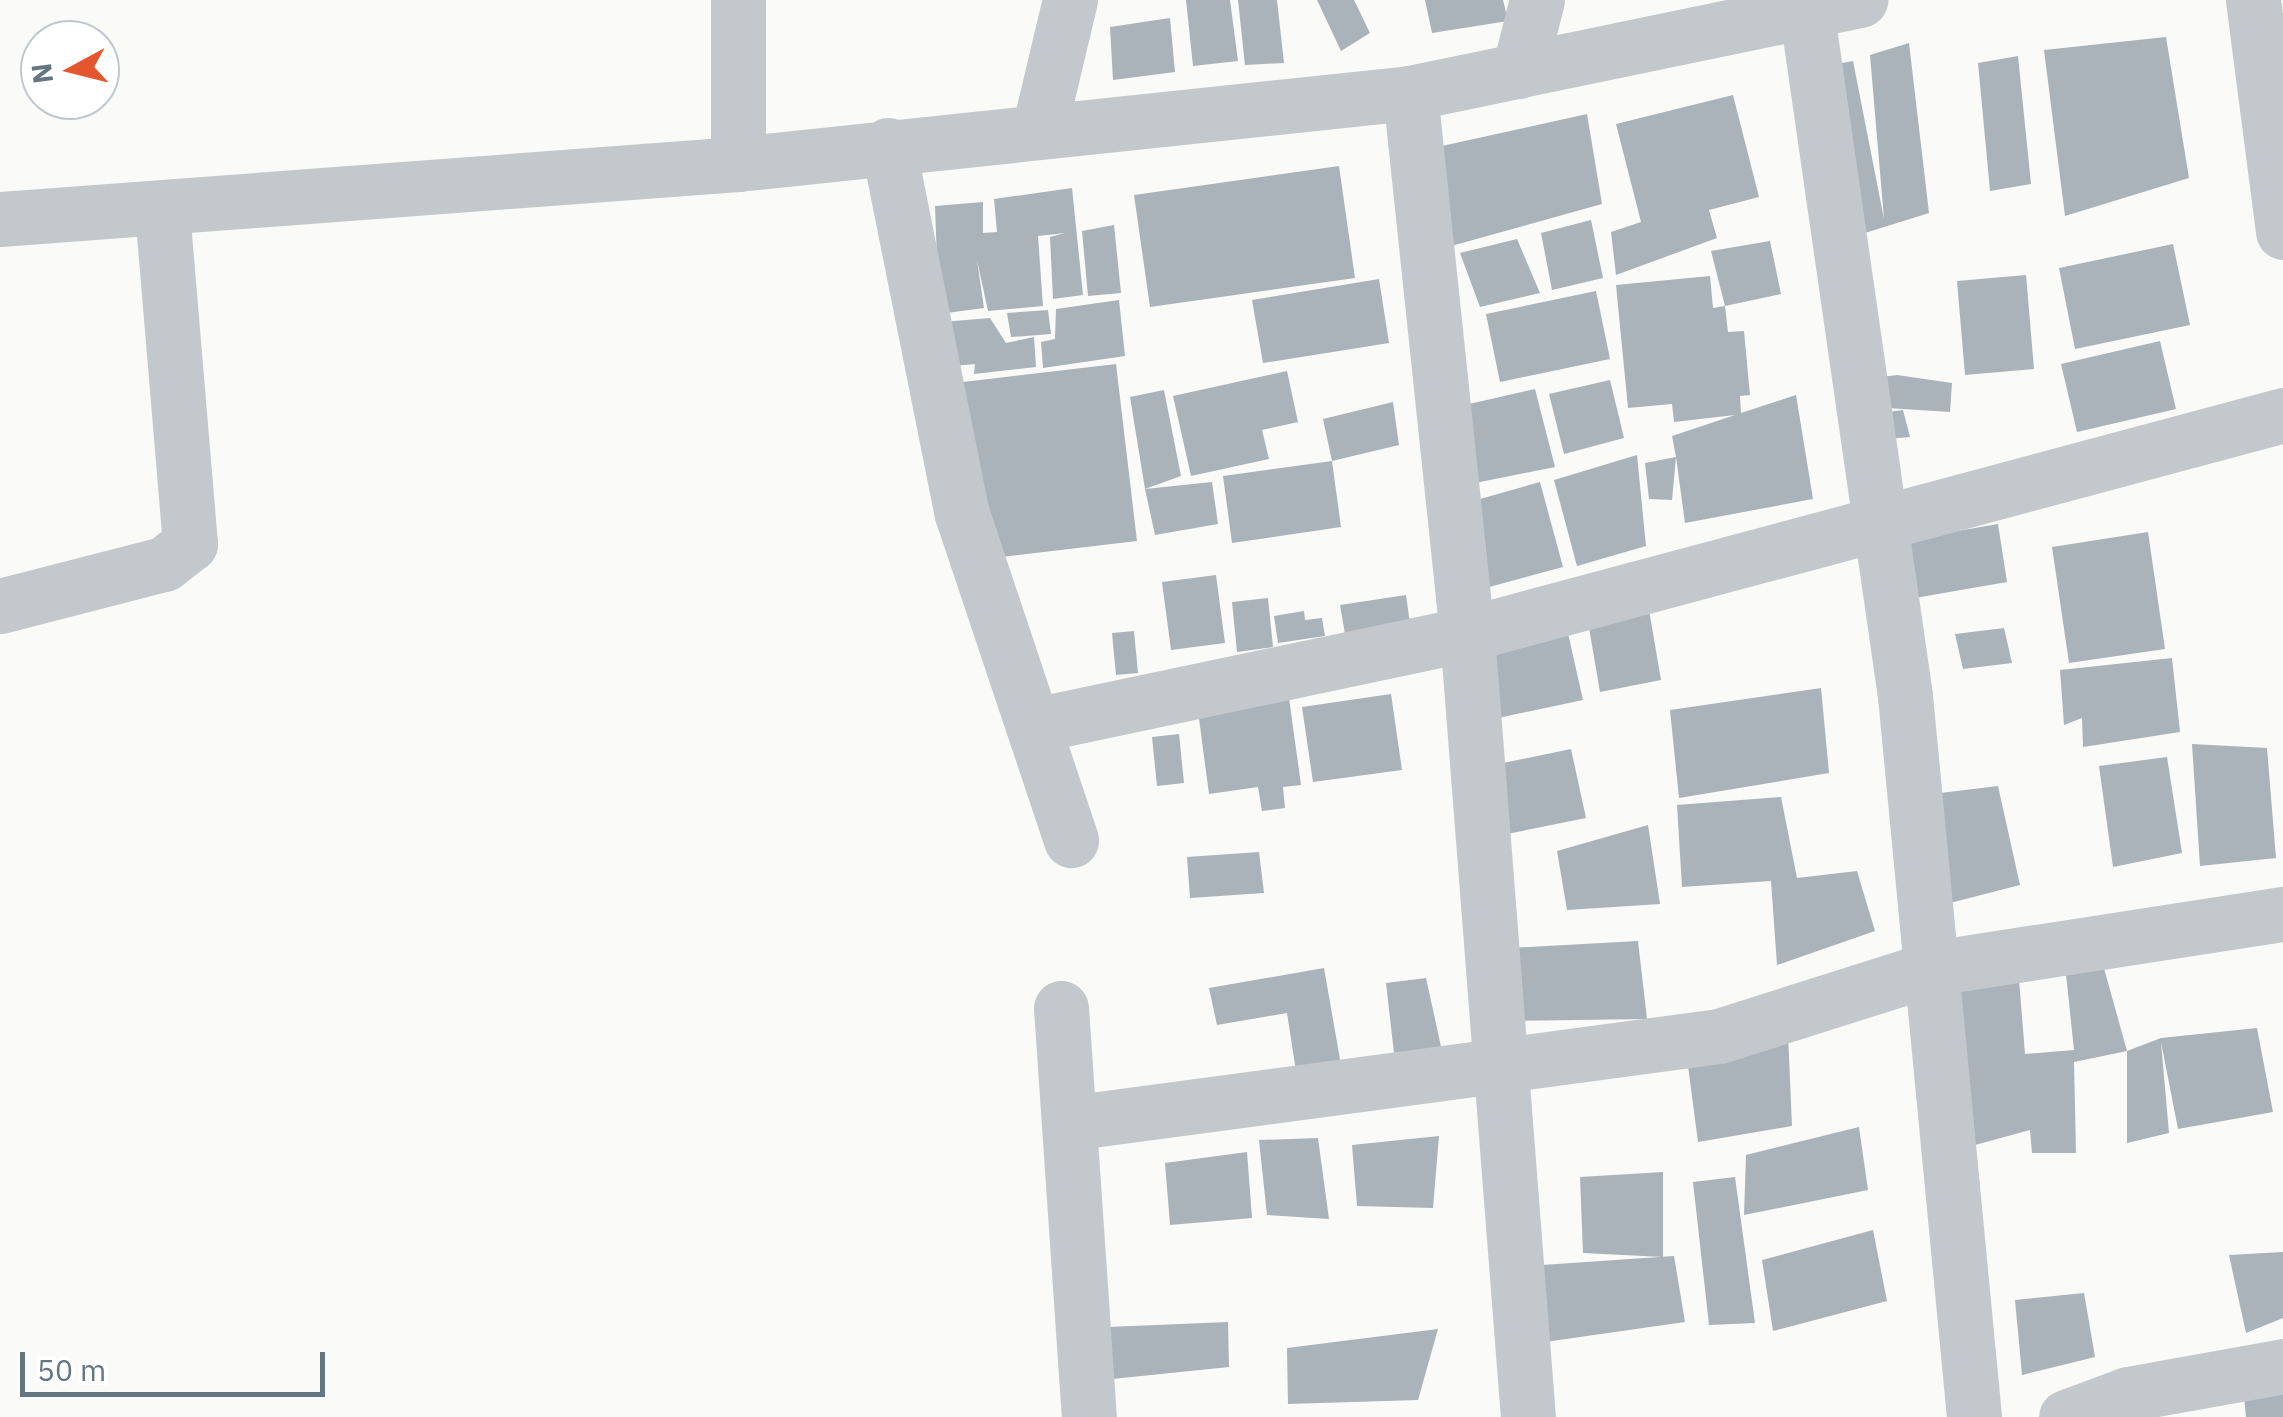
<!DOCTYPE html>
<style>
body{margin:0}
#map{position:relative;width:2283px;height:1417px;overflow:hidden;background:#fafaf8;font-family:"IBM Plex Sans",sans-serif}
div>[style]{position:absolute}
.building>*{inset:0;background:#aab3b9}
.minor>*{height:55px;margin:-27.5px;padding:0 27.5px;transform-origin:27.5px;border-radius:27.5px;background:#c3c8cc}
span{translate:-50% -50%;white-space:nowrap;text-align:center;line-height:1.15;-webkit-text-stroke:10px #fff;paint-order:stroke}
.north{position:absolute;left:20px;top:20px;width:100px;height:100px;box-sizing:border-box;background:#fff;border:2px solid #c1c8cd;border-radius:50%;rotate:263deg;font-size:28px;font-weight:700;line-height:40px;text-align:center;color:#657683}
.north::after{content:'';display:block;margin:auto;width:35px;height:45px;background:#e4572e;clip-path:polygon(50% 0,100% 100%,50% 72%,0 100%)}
.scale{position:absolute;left:20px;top:1352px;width:305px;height:45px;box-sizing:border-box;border:5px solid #657683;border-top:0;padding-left:12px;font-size:30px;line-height:35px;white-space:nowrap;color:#657683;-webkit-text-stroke:8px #fff;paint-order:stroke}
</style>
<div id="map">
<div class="building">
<div style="clip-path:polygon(1186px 0,1230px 0,1238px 61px,1193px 66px)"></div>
<div style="clip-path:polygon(1238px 0,1277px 0,1284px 63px,1245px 65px)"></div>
<div style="clip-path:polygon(1317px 0,1354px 0,1370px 33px,1341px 51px)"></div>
<div style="clip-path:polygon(1425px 0,1503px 0,1508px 21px,1432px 33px)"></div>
<div style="clip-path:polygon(1170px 18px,1175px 72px,1113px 80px,1110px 27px)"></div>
<div style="clip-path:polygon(2166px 37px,2189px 178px,2065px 216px,2044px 50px)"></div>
<div style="clip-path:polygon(1909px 43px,1929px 213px,1849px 238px,1815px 68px,1853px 61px,1884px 219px,1870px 55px)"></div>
<div style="clip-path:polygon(2018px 56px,2031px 184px,1990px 191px,1978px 63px)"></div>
<div style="clip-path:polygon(1733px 95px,1759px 197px,1709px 210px,1717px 238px,1616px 275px,1611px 232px,1641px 222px,1616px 124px)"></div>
<div style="clip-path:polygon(1587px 114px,1602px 204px,1444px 248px,1433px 148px)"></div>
<div style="clip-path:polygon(1339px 166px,1355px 278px,1150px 307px,1134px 195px)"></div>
<div style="clip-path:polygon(1072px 188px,1083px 295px,1053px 299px,1050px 237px,1065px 233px,1038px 236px,1043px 306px,988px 311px,977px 260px,984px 308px,939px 314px,935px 206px,983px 202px,983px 233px,997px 232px,994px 199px)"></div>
<div style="clip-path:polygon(1591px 220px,1603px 278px,1552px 290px,1541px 233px)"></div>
<div style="clip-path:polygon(1114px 225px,1121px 293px,1088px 296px,1082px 231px)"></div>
<div style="clip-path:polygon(1517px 239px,1540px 293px,1480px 307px,1460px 253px)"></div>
<div style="clip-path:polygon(1770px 241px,1781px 294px,1725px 306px,1728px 332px,1744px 331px,1750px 395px,1740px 396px,1741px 413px,1796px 395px,1813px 499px,1685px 523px,1676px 457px,1672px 500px,1649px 499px,1645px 463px,1676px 457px,1672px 436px,1735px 415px,1674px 422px,1672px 404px,1628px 408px,1616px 285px,1710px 276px,1713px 308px,1725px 306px,1711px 251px)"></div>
<div style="clip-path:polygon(2173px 244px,2190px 325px,2075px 349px,2059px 268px)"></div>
<div style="clip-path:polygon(2026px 275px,2034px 369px,1965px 375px,1957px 281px)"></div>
<div style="clip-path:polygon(1379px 279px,1389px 343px,1263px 363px,1252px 300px)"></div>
<div style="clip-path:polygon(1596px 291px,1610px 359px,1500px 382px,1486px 314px)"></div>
<div style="clip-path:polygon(1119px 300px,1125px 356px,1043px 368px,1041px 342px,1055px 339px,1056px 309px)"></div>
<div style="clip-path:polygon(1048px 310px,1051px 334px,1011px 337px,1007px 313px)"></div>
<div style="clip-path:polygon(990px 318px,1006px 343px,1034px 337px,1036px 367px,974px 374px,975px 364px,944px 367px,942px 322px)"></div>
<div style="clip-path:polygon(2160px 341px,2176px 409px,2077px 432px,2061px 364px)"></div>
<div style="clip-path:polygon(1116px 364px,1137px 541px,985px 559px,963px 382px)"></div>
<div style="clip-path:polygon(1287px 371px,1298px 422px,1262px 430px,1269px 459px,1191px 476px,1173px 396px)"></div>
<div style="clip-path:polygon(1897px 375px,1952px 383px,1950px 412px,1872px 407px,1867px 379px)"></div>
<div style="clip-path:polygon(1610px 380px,1624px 438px,1564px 454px,1549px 394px)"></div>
<div style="clip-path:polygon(1535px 389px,1555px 467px,1470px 484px,1456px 407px)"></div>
<div style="clip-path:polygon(1164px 390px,1181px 476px,1145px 489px,1212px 482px,1218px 524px,1155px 535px,1145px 489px,1130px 397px)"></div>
<div style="clip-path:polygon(1393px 402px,1399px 445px,1332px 461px,1323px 419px)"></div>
<div style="clip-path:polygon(1903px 410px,1910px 437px,1876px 440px,1872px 414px)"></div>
<div style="clip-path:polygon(1637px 455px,1646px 546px,1577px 566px,1554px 480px)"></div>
<div style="clip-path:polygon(1332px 461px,1341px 527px,1232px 543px,1223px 476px)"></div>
<div style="clip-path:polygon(1540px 482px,1563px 567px,1482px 589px,1466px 503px)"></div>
<div style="clip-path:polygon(1998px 524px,2007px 582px,1915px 598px,1905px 540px)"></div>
<div style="clip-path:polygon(2148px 532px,2165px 649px,2069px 663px,2052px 547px)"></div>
<div style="clip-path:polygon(1216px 575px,1225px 643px,1171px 650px,1162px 582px)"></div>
<div style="clip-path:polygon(1406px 595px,1410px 624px,1345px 634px,1340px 605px)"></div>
<div style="clip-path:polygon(1268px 598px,1273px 647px,1237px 652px,1232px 602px)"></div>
<div style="clip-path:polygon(1647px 598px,1661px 680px,1600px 692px,1586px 610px)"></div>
<div style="clip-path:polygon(1304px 611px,1305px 620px,1322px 618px,1325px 636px,1278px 643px,1274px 616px)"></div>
<div style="clip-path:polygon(1565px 620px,1583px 700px,1484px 721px,1476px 639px)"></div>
<div style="clip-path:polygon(2004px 628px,2012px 663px,1963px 669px,1955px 634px)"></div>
<div style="clip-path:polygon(1134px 631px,1138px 673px,1116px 675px,1112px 633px)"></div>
<div style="clip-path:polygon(2172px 658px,2180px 732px,2083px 747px,2082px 718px,2064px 725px,2060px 670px)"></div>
<div style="clip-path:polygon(1821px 688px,1829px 773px,1679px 798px,1670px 710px)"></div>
<div style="clip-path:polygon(1391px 694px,1402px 770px,1313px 782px,1302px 707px)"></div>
<div style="clip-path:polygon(1289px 698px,1301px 785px,1283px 787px,1285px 808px,1262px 811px,1258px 787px,1209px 794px,1198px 711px)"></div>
<div style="clip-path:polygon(1179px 734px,1184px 783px,1157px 786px,1152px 737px)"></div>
<div style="clip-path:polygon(2192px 744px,2267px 748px,2276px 858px,2200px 866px)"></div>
<div style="clip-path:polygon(1571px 749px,1586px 818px,1507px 834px,1503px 763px)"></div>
<div style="clip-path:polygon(2167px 757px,2182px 853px,2113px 867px,2099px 766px)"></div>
<div style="clip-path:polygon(1998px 786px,2020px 885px,1950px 903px,1932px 794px)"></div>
<div style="clip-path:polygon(1781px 797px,1797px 878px,1857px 871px,1875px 931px,1777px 965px,1771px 881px,1682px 887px,1677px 805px)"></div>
<div style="clip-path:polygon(1648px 825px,1660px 904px,1567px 910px,1557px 851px)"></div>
<div style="clip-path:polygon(1259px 852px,1264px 893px,1190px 898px,1187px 857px)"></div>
<div style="clip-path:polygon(1638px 941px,1647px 1019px,1515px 1021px,1509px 948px)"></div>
<div style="clip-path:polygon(2102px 961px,2127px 1051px,2074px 1062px,2076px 1153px,2032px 1153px,2030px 1130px,1964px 1148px,1935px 987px,2019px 979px,2025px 1054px,2074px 1050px,2065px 965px)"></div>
<div style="clip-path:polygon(1324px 968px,1341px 1065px,1296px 1071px,1287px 1013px,1217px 1025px,1209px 988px)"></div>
<div style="clip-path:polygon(1426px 978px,1442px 1051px,1395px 1062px,1386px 983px)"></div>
<div style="clip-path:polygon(2257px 1028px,2273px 1112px,2178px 1129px,2161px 1042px,2169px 1133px,2127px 1143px,2127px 1051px,2161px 1038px)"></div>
<div style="clip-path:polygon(1788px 1034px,1792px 1126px,1698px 1142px,1688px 1066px)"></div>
<div style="clip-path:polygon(1859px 1127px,1868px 1190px,1744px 1215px,1746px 1155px)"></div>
<div style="clip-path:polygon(1439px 1136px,1433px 1208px,1357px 1206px,1352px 1145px)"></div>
<div style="clip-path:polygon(1318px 1138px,1329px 1219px,1267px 1215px,1259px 1140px)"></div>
<div style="clip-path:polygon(1247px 1152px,1252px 1218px,1170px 1225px,1165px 1163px)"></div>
<div style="clip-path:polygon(1663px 1172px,1663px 1257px,1583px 1253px,1580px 1177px)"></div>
<div style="clip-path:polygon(1735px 1177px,1755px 1323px,1709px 1325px,1693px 1182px)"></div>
<div style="clip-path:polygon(1873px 1230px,1887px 1301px,1773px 1331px,1762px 1260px)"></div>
<div style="clip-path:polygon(2283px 1252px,2283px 1318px,2246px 1333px,2229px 1255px)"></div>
<div style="clip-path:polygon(1674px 1256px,1685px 1322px,1510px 1347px,1498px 1268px)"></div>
<div style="clip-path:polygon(2084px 1293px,2095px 1357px,2022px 1375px,2015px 1300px)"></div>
<div style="clip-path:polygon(1228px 1322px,1229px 1367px,1112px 1379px,1108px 1327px)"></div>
<div style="clip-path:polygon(1438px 1329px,1418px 1400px,1288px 1404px,1287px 1348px)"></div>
<div style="clip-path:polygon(2283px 1391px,2283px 1417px,2246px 1417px,2244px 1396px)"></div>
</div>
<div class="minor">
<div style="left:738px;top:0;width:164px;rotate:90deg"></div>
<div style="left:2253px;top:0;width:234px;rotate:82.6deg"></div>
<div style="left:1807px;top:15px;width:688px;rotate:81.81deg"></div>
<div style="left:1905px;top:696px;width:724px;rotate:84.53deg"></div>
<div style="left:1519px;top:71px;width:73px;rotate:-75.8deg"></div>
<div style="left:1410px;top:93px;width:544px;rotate:83.99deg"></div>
<div style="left:1467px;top:634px;width:785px;rotate:85.55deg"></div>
<div style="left:1039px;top:130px;width:134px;rotate:-76.6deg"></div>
<div style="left:888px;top:145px;width:376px;rotate:78.7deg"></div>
<div style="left:962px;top:514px;width:344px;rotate:71.5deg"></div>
<div style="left:0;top:219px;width:740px;rotate:-4.26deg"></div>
<div style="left:738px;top:164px;width:676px;rotate:-6.03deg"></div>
<div style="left:1410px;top:93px;width:460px;rotate:-11.7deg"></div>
<div style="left:0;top:606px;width:169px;rotate:-14.4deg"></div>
<div style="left:164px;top:564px;width:33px;rotate:-38deg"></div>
<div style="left:190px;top:544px;width:337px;rotate:-94.8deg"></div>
<div style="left:1035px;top:725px;width:441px;rotate:-11.9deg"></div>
<div style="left:1467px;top:634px;width:845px;rotate:-15.02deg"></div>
<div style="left:1061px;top:1008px;width:410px;rotate:86.1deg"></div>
<div style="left:1069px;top:1123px;width:656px;rotate:-7.62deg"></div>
<div style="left:1719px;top:1036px;width:225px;rotate:-17.6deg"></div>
<div style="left:1933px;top:968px;width:354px;rotate:-8.8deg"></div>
<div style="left:2066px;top:1417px;width:66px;rotate:-20.4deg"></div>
<div style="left:2128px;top:1394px;width:158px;rotate:-10.2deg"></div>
</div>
<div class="north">N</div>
<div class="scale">50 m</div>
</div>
